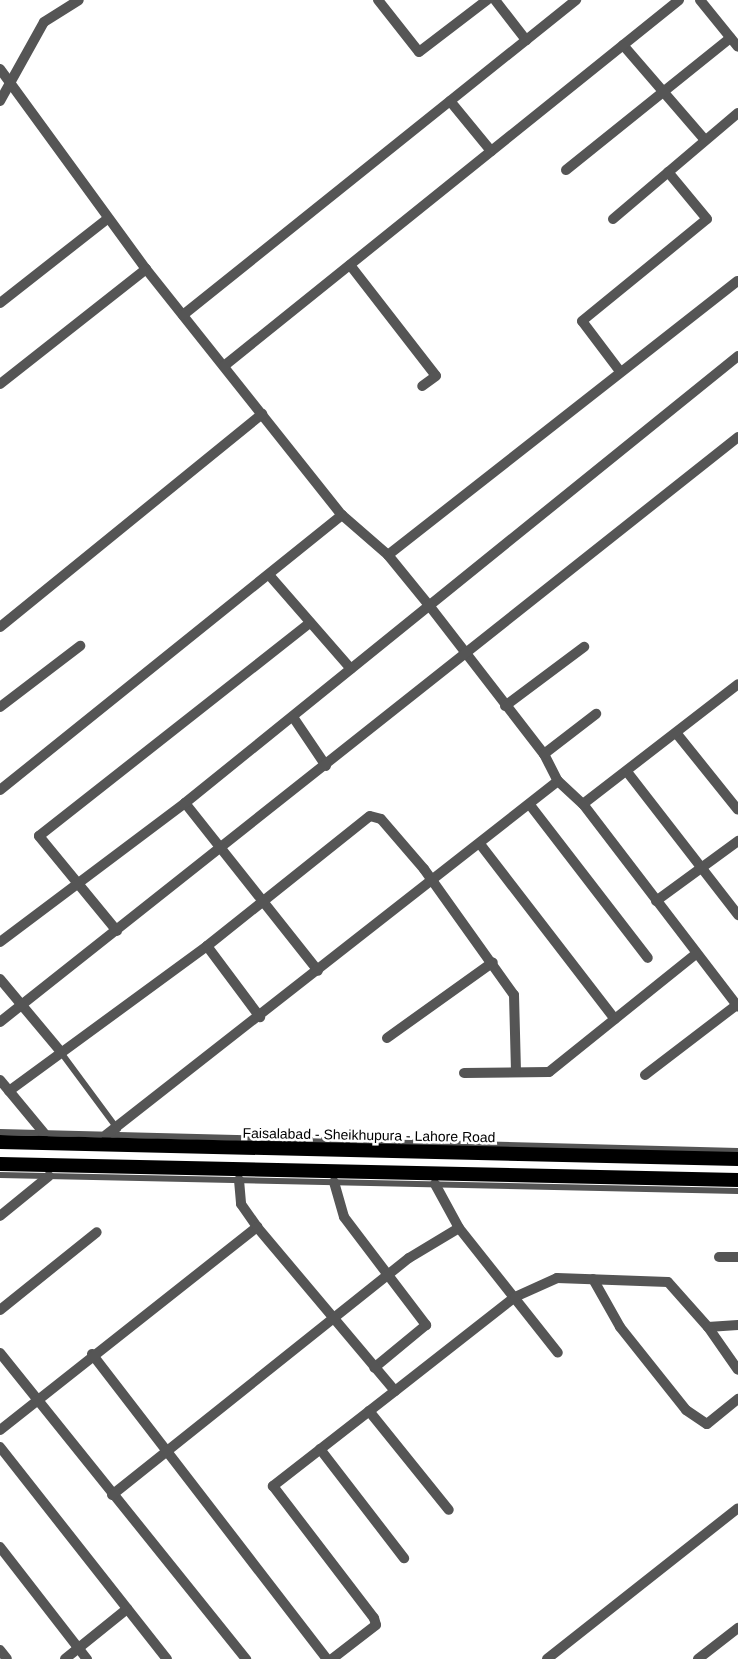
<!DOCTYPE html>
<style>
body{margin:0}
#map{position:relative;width:738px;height:1659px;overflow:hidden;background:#fff;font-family:Helvetica,sans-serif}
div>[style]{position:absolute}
.service>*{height:5.5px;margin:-2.75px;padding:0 2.75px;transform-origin:2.75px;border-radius:2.75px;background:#555}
.minor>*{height:10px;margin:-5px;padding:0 5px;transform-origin:5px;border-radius:5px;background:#555}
.tertiary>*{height:10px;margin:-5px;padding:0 5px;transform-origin:5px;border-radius:5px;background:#555}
.trunk>*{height:14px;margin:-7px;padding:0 7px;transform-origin:7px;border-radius:7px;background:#000}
span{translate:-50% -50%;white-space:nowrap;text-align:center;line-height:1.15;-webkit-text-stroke:5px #fff;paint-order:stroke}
.street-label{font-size:14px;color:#000}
</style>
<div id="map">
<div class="service">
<div style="left:61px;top:1052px;width:96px;rotate:53.5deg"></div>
<div style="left:0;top:1132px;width:738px;rotate:1.47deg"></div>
<div style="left:0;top:1175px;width:738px;rotate:1.24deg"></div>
</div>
<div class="minor">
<div style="left:378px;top:0;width:66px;rotate:51.7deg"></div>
<div style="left:419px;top:52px;width:86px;rotate:-37.4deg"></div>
<div style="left:495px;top:0;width:51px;rotate:52.2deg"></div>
<div style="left:700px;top:0;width:60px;rotate:51deg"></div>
<div style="left:623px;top:45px;width:125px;rotate:49.2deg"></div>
<div style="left:0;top:69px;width:248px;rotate:53.9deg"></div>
<div style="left:146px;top:269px;width:315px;rotate:51.5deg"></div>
<div style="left:342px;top:515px;width:61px;rotate:41deg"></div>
<div style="left:388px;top:555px;width:63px;rotate:50.8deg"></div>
<div style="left:428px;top:604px;width:190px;rotate:52.3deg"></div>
<div style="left:544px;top:754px;width:30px;rotate:63deg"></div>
<div style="left:558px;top:781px;width:34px;rotate:43deg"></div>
<div style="left:583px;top:804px;width:255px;rotate:52.6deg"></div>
<div style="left:450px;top:101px;width:65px;rotate:50.6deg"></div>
<div style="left:566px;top:170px;width:211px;rotate:-38.8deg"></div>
<div style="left:613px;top:219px;width:164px;rotate:-40.3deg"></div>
<div style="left:350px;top:265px;width:140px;rotate:52.2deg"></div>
<div style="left:436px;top:376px;width:17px;rotate:144deg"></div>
<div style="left:0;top:303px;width:136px;rotate:-38.1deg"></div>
<div style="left:183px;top:315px;width:504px;rotate:-38.71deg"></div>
<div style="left:224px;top:366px;width:584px;rotate:-38.81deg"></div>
<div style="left:619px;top:370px;width:61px;rotate:-127.1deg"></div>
<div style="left:582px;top:321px;width:161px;rotate:-39.2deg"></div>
<div style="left:707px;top:219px;width:61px;rotate:-129.7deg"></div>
<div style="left:0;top:384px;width:186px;rotate:-38.2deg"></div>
<div style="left:388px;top:555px;width:444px;rotate:-38.1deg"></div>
<div style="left:270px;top:576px;width:123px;rotate:48.9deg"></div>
<div style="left:0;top:627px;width:338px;rotate:-39.1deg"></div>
<div style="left:505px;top:706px;width:99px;rotate:-36.8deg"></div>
<div style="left:0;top:707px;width:101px;rotate:-37.3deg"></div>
<div style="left:293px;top:717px;width:59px;rotate:56deg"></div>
<div style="left:677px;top:734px;width:97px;rotate:51.2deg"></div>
<div style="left:544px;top:754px;width:66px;rotate:-37.6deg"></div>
<div style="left:628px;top:773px;width:180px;rotate:52.2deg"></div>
<div style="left:0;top:790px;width:439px;rotate:-38.8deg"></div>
<div style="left:185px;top:803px;width:214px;rotate:51.6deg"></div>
<div style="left:583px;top:804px;width:196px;rotate:-37.7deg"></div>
<div style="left:530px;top:805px;width:193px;rotate:52.4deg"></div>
<div style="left:480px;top:844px;width:221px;rotate:52.4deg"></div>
<div style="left:656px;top:901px;width:102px;rotate:-36.2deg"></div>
<div style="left:117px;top:931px;width:123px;rotate:-129.4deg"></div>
<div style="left:39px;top:836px;width:345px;rotate:-38.2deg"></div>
<div style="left:0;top:942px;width:231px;rotate:-36.9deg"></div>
<div style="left:185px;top:803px;width:711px;rotate:-38.95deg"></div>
<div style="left:207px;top:946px;width:89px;rotate:53.3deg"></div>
<div style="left:0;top:979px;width:95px;rotate:50.1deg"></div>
<div style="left:0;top:1022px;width:942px;rotate:-38.4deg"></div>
<div style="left:387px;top:1038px;width:130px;rotate:-35.6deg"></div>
<div style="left:464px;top:1073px;width:85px;rotate:-0.7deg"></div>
<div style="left:549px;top:1072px;width:189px;rotate:-38.8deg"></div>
<div style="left:645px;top:1075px;width:117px;rotate:-37.4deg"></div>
<div style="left:0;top:1080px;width:69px;rotate:50.3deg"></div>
<div style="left:9px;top:1091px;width:245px;rotate:-36.2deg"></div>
<div style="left:207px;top:946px;width:208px;rotate:-38.6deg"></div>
<div style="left:370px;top:816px;width:11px;rotate:15deg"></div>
<div style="left:381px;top:819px;width:66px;rotate:49.3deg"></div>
<div style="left:424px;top:869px;width:155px;rotate:54.5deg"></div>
<div style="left:514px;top:995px;width:76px;rotate:88.5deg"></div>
<div style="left:106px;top:1135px;width:574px;rotate:-38.07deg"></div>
<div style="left:239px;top:1180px;width:24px;rotate:85deg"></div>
<div style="left:241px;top:1204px;width:28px;rotate:55deg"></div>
<div style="left:334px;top:1182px;width:36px;rotate:74deg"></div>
<div style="left:344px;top:1217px;width:136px;rotate:52.8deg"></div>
<div style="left:426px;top:1325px;width:67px;rotate:140.4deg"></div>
<div style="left:435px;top:1184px;width:50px;rotate:61.4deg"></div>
<div style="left:459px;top:1228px;width:159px;rotate:51.6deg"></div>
<div style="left:0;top:1216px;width:63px;rotate:-39.2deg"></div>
<div style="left:719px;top:1257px;width:19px"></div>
<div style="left:593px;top:1279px;width:55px;rotate:60.6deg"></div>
<div style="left:620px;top:1327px;width:106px;rotate:51.5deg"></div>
<div style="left:686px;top:1410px;width:25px;rotate:34deg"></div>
<div style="left:707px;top:1424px;width:40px;rotate:-39deg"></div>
<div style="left:0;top:1310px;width:124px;rotate:-38.8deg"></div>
<div style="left:708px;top:1327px;width:30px;rotate:-4deg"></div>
<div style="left:0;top:1353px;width:393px;rotate:51.2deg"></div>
<div style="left:92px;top:1354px;width:385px;rotate:52.4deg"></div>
<div style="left:395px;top:1391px;width:152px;rotate:-38.1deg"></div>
<div style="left:515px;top:1297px;width:46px;rotate:-24.3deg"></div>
<div style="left:557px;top:1278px;width:111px;rotate:2.1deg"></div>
<div style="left:668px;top:1282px;width:60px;rotate:48.4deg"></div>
<div style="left:708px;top:1327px;width:52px;rotate:55.1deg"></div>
<div style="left:369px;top:1411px;width:127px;rotate:51.1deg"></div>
<div style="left:0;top:1430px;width:328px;rotate:-38.3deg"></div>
<div style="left:257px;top:1227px;width:214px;rotate:49.9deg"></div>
<div style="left:395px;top:1391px;width:155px;rotate:142.1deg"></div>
<div style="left:273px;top:1486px;width:166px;rotate:52.6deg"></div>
<div style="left:374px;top:1618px;width:7px;rotate:74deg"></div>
<div style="left:376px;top:1625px;width:56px;rotate:142.3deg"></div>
<div style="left:0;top:1447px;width:270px;rotate:51.8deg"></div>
<div style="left:320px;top:1449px;width:138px;rotate:52.4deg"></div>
<div style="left:112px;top:1495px;width:380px;rotate:-38.6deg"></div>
<div style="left:409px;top:1258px;width:58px;rotate:-31deg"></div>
<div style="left:0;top:1547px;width:142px;rotate:52.2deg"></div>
<div style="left:0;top:1650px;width:11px;rotate:52deg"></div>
<div style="left:65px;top:1659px;width:80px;rotate:-38.9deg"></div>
<div style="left:547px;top:1659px;width:243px;rotate:-38.3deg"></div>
<div style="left:698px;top:1659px;width:51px;rotate:-37.8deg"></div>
</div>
<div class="tertiary">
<div style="left:0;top:101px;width:90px;rotate:-60.9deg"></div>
<div style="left:44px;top:22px;width:41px;rotate:-32.2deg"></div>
</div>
<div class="trunk">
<div style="left:0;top:1142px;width:738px;rotate:1.32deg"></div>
<div style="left:0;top:1164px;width:738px;rotate:1.24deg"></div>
</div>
<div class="street-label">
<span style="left:369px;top:1135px;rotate:1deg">Faisalabad - Sheikhupura - Lahore Road</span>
</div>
</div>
